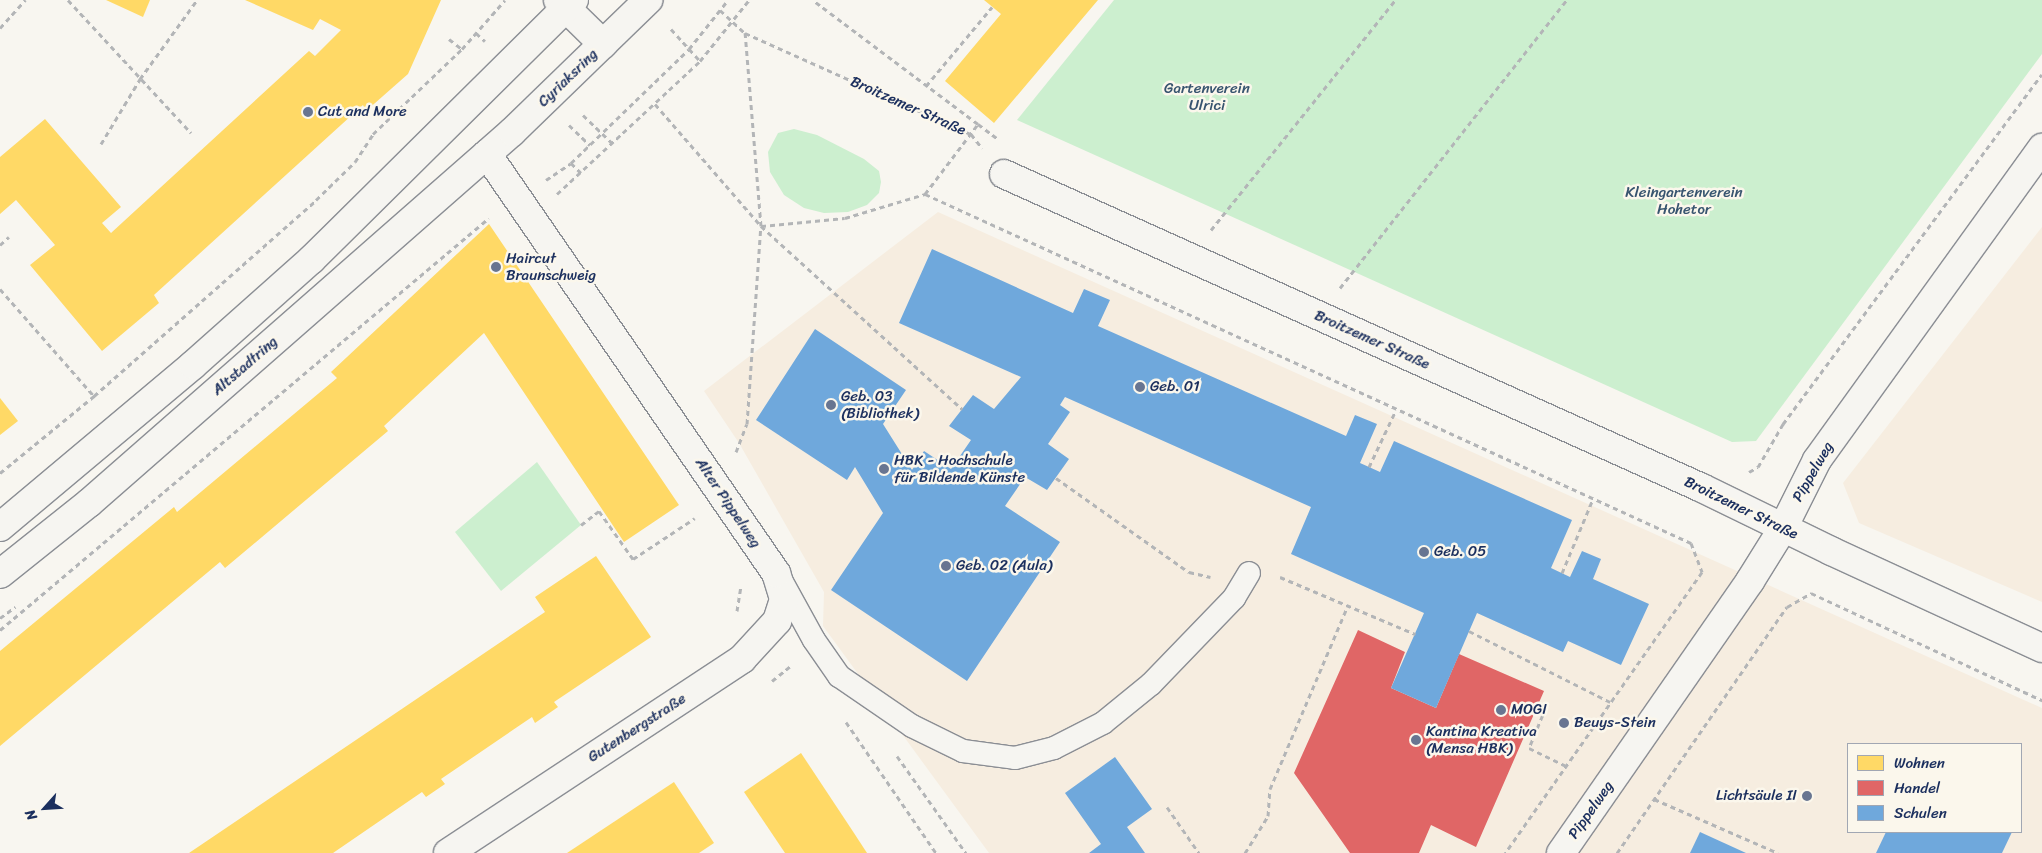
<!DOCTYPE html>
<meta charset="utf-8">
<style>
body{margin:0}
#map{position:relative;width:2042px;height:853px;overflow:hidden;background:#f8f6f0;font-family:Sriracha,sans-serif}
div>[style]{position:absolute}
.built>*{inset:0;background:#f6ede0}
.green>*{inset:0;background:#ccefcf}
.homes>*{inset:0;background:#ffd966}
.shops>*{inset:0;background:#e06666}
.schools>*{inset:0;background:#6fa8dc}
.path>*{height:3px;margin-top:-1.5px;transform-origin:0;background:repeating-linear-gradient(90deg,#b3b5b7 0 5px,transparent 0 9px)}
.roads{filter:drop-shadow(1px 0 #8b8e94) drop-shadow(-1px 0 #8b8e94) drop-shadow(0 1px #8b8e94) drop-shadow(0 -1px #8b8e94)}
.service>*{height:22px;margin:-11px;padding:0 11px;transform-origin:11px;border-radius:11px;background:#f6f5f1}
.minor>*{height:28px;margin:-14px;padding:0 14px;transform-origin:14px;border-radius:14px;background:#f6f5f1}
.secondary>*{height:28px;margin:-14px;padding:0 14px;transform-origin:14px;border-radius:14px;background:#f6f5f1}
.dots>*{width:14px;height:14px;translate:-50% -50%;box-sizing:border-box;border:2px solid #fbf7ec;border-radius:50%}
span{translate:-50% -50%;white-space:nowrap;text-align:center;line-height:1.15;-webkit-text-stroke:5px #fbf7ec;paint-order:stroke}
.street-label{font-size:15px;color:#1b2f5e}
.park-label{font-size:15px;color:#37546f}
.poi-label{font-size:15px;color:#1b2f5e}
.left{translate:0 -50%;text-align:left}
.right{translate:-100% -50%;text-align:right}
.legend{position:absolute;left:1847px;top:743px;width:175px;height:90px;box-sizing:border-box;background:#fbf7ec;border:1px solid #a1a7b3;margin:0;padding:6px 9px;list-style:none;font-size:15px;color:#1b2f5e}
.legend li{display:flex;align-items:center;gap:10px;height:25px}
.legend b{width:25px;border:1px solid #a1a7b3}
.north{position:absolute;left:20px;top:783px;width:50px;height:50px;-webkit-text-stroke:4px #fbf7ec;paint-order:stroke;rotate:244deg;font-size:14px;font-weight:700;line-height:20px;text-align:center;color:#1b2f5e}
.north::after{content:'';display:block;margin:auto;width:18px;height:22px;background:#1b2f5e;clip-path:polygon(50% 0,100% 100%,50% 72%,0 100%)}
</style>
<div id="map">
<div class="built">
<div style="clip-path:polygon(evenodd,938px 212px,2042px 708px,2042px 853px,989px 853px,823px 626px,824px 592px,739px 443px,704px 391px,938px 212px,1848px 744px,2021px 744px,2021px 832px,1848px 832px,1848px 744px)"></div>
<div style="clip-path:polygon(2042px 227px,2042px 602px,1859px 523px,1843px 483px)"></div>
</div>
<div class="green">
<div style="clip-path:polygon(1114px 0,2042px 0,2042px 54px,1756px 441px,1732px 442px,1017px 120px)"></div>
<div style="clip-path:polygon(794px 129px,817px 135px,864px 159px,879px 171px,881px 182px,879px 193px,867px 205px,848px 212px,824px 213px,804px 208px,784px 195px,770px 172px,768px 152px,778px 133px)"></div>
<div style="clip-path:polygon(537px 462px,581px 525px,501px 591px,455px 532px)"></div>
</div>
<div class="homes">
<div style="clip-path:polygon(106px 0,150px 0,143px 17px)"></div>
<div style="clip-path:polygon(245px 0,441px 0,408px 74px,366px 111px,363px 105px,154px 295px,159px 303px,102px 351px,30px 265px,55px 245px,16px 200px,0 214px,0 157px,45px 119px,121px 207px,102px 223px,111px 233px,309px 51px,315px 56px,341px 30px,320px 19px,313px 30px)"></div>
<div style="clip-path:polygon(984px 0,1098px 0,994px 123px,945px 81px,1001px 14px)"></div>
<div style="clip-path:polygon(489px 224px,679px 505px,624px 542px,484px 333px,384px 426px,388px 431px,225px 568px,220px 562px,0 746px,0 651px,174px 507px,177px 512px,337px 378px,331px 372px)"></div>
<div style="clip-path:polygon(0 398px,18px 421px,0 435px)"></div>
<div style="clip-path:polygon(596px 556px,651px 637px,554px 702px,558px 707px,535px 723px,532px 717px,441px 779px,445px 784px,426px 797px,422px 792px,333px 853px,189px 853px,545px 612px,535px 597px)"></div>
<div style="clip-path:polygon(801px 753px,852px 830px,867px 853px,785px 853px,744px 792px)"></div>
<div style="clip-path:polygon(674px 782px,714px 843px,699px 853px,567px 853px)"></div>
</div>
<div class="shops">
<div style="clip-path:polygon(1358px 630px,1405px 652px,1391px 688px,1436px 708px,1459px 654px,1544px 691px,1476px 847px,1431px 825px,1419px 853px,1350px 853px,1294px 773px)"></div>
</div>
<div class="schools">
<div style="clip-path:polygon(932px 249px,1073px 313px,1084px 289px,1110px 300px,1098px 326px,1346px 436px,1355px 415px,1377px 424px,1360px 463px,1369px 467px,1380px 472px,1394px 441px,1572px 520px,1551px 568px,1570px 577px,1582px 551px,1601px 559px,1593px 579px,1649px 604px,1621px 665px,1568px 641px,1563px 652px,1477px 613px,1436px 708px,1391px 688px,1424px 613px,1291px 554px,1311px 507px,1065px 397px,1060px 405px,1070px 412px,1048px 444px,1069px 459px,1047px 490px,1025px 477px,1005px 506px,1060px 542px,967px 681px,831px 590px,883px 513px,855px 467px,847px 480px,756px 420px,815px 329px,906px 390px,883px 424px,912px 470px,924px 451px,951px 469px,971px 440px,949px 426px,973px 395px,994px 409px,1021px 377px,899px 323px)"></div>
<div style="clip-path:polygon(1115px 757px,1152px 809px,1127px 827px,1145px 853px,1089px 853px,1101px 844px,1065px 793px)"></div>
<div style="clip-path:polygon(1700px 832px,1746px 853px,1690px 853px)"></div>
<div style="clip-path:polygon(1886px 832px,2012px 832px,2002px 853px,1876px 853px)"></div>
</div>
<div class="path">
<div style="left:68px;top:0;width:181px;rotate:47.2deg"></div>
<div style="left:720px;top:10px;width:34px;rotate:43deg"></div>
<div style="left:745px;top:33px;width:248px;rotate:24.1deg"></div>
<div style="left:971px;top:134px;width:18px;rotate:52deg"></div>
<div style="left:0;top:28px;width:38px;rotate:-48deg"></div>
<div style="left:671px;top:29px;width:43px;rotate:47.8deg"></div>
<div style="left:476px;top:33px;width:12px;rotate:42deg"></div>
<div style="left:449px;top:39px;width:16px;rotate:38deg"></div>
<div style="left:926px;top:86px;width:103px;rotate:-50.1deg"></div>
<div style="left:655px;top:104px;width:162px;rotate:49deg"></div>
<div style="left:761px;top:226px;width:272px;rotate:42.3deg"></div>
<div style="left:583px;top:115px;width:42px;rotate:44deg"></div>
<div style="left:978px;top:124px;width:25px;rotate:37deg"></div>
<div style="left:569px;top:125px;width:29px;rotate:44deg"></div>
<div style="left:101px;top:144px;width:76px;rotate:-59deg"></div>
<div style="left:140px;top:79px;width:97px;rotate:-54.2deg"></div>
<div style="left:571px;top:163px;width:14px;rotate:45deg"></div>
<div style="left:546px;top:180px;width:30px;rotate:-34deg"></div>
<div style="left:571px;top:163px;width:164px;rotate:-44deg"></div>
<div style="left:689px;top:49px;width:63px;rotate:-51.5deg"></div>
<div style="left:557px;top:194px;width:195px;rotate:-42.9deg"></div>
<div style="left:700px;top:61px;width:78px;rotate:-51.2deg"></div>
<div style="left:925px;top:194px;width:842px;rotate:24.49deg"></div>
<div style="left:1691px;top:543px;width:31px;rotate:69deg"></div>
<div style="left:1702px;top:572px;width:343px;rotate:125deg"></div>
<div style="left:761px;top:226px;width:84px;rotate:-5.4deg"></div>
<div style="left:845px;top:218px;width:84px;rotate:-16.7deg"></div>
<div style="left:925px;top:194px;width:88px;rotate:-52.9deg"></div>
<div style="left:978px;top:124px;width:206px;rotate:-143.1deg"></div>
<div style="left:1211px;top:230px;width:295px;rotate:-51.3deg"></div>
<div style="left:0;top:245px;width:12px;rotate:-42deg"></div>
<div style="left:1340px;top:288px;width:367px;rotate:-51.8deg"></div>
<div style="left:0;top:289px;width:142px;rotate:48.7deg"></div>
<div style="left:736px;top:452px;width:30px;rotate:-69deg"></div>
<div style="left:747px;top:424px;width:198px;rotate:-86deg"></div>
<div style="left:761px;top:226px;width:194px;rotate:-94.7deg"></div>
<div style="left:1369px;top:467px;width:63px;rotate:-64.7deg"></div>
<div style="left:1749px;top:472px;width:10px;rotate:-29deg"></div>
<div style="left:1758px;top:467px;width:50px;rotate:-59.8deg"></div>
<div style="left:1783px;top:424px;width:435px;rotate:-53.5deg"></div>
<div style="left:0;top:473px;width:122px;rotate:-39.3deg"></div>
<div style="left:94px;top:396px;width:296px;rotate:-41.4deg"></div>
<div style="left:316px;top:200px;width:54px;rotate:-44.3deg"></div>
<div style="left:355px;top:162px;width:33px;rotate:-57deg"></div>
<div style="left:373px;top:134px;width:123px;rotate:-43.7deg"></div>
<div style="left:462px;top:49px;width:65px;rotate:-48.7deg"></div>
<div style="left:1056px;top:478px;width:163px;rotate:35.3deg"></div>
<div style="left:1189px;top:572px;width:22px;rotate:13deg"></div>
<div style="left:581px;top:525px;width:23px;rotate:-38deg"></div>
<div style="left:599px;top:511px;width:59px;rotate:54.7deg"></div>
<div style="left:633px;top:559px;width:74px;rotate:-33.5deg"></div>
<div style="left:1562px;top:573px;width:80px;rotate:-67.3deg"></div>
<div style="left:1280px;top:577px;width:147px;rotate:22.9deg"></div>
<div style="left:737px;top:611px;width:25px;rotate:-81deg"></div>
<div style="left:0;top:618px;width:19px;rotate:-36deg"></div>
<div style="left:0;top:630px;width:639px;rotate:-40.12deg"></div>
<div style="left:1469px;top:631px;width:158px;rotate:26.7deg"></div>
<div style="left:772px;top:681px;width:26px;rotate:-39deg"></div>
<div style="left:1539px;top:704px;width:8px;rotate:23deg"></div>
<div style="left:1546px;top:707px;width:44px;rotate:112.5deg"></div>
<div style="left:1529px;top:748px;width:41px;rotate:25.9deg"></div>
<div style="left:846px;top:722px;width:159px;rotate:55.5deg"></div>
<div style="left:897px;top:756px;width:119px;rotate:54.6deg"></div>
<div style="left:1654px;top:799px;width:135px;rotate:23.5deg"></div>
<div style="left:1167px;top:807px;width:56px;rotate:55.2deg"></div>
<div style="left:1245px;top:853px;width:44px;rotate:-58.1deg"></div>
<div style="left:1268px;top:816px;width:27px;rotate:-86deg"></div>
<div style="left:1270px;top:789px;width:200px;rotate:-67deg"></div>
<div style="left:1617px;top:853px;width:299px;rotate:-55.4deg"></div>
<div style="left:1787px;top:607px;width:28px;rotate:-30deg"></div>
<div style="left:1811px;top:593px;width:255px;rotate:24.9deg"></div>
</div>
<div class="roads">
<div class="service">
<div style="left:781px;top:580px;width:68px;rotate:61.2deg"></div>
<div style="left:814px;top:640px;width:44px;rotate:55.2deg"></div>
<div style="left:839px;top:676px;width:88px;rotate:34.4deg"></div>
<div style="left:912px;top:726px;width:57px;rotate:26.1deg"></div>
<div style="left:963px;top:751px;width:52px;rotate:7.7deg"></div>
<div style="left:1015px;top:758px;width:40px;rotate:-14.4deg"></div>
<div style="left:1054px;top:748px;width:55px;rotate:-27deg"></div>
<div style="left:1103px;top:723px;width:62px;rotate:-39.1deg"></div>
<div style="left:1151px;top:684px;width:120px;rotate:-46deg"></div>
<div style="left:1234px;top:598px;width:29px;rotate:-59deg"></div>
</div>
<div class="minor">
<div style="left:558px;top:0;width:63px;rotate:44.4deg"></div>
<div style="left:1004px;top:174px;width:765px;rotate:24.22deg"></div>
<div style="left:1702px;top:488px;width:144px;rotate:26deg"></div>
<div style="left:1831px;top:551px;width:232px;rotate:24.7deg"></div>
<div style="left:448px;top:853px;width:352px;rotate:-33.4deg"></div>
<div style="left:742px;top:659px;width:52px;rotate:-47.4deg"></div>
<div style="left:777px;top:621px;width:23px;rotate:-72deg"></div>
<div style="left:784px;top:599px;width:27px;rotate:-107deg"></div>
<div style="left:776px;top:573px;width:509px;rotate:-124.6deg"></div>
<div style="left:1561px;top:853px;width:331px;rotate:-55.2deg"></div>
<div style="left:1750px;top:581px;width:62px;rotate:-58.1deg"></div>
<div style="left:1783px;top:528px;width:76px;rotate:-63.4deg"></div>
<div style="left:1817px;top:460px;width:385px;rotate:-54.2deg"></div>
</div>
<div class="secondary">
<div style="left:0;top:527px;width:252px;rotate:-40deg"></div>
<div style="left:193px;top:365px;width:158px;rotate:-41.7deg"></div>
<div style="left:311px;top:260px;width:370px;rotate:-44.7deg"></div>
<div style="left:0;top:574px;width:114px;rotate:-38.6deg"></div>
<div style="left:89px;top:503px;width:563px;rotate:-41.25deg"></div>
<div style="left:512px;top:132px;width:190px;rotate:-44.1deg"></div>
</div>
</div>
<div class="dots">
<div style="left:308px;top:112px;background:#687591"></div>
<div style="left:496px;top:267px;background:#687591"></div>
<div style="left:1140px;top:387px;background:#687591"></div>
<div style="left:831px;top:405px;background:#687591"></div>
<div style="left:884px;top:469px;background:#687591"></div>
<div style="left:1424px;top:552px;background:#687591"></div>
<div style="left:946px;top:566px;background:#687591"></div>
<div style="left:1501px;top:710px;background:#687591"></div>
<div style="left:1564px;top:723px;background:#687591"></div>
<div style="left:1416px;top:740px;background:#687591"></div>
<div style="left:1807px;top:796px;background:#687591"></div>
</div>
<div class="street-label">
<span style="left:568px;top:78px;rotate:-44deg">Cyriaksring</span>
<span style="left:908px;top:106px;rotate:24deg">Broitzemer Straße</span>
<span style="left:1372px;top:340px;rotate:24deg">Broitzemer Straße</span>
<span style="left:245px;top:366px;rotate:-41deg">Altstadtring</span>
<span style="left:1813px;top:472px;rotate:-60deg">Pippelweg</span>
<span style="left:728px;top:503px;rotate:56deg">Alter Pippelweg</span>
<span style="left:1741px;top:508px;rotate:26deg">Broitzemer Straße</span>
<span style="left:637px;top:728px;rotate:-33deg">Gutenbergstraße</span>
<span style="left:1591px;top:810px;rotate:-55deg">Pippelweg</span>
</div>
<div class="park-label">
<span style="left:1207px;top:97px">Gartenverein<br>Ulrici</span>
<span style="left:1684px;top:201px">Kleingartenverein<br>Hohetor</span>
</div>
<div class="poi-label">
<span class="left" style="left:318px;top:112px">Cut and More</span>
<span class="left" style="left:506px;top:267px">Haircut<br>Braunschweig</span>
<span class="left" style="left:1150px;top:387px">Geb. 01</span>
<span class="left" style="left:841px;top:405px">Geb. 03<br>(Bibliothek)</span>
<span class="left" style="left:894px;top:469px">HBK - Hochschule<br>für Bildende Künste</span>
<span class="left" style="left:1434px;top:552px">Geb. 05</span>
<span class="left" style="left:956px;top:566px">Geb. 02 (Aula)</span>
<span class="left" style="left:1511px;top:710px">MOGI</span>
<span class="left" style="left:1574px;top:723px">Beuys-Stein</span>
<span class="left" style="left:1426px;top:740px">Kantina Kreativa<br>(Mensa HBK)</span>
<span class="right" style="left:1797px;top:796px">Lichtsäule II</span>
</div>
<ul class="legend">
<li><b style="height:14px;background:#ffd966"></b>Wohnen</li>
<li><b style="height:14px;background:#e06666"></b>Handel</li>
<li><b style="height:14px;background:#6fa8dc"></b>Schulen</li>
</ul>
<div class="north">N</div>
</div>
